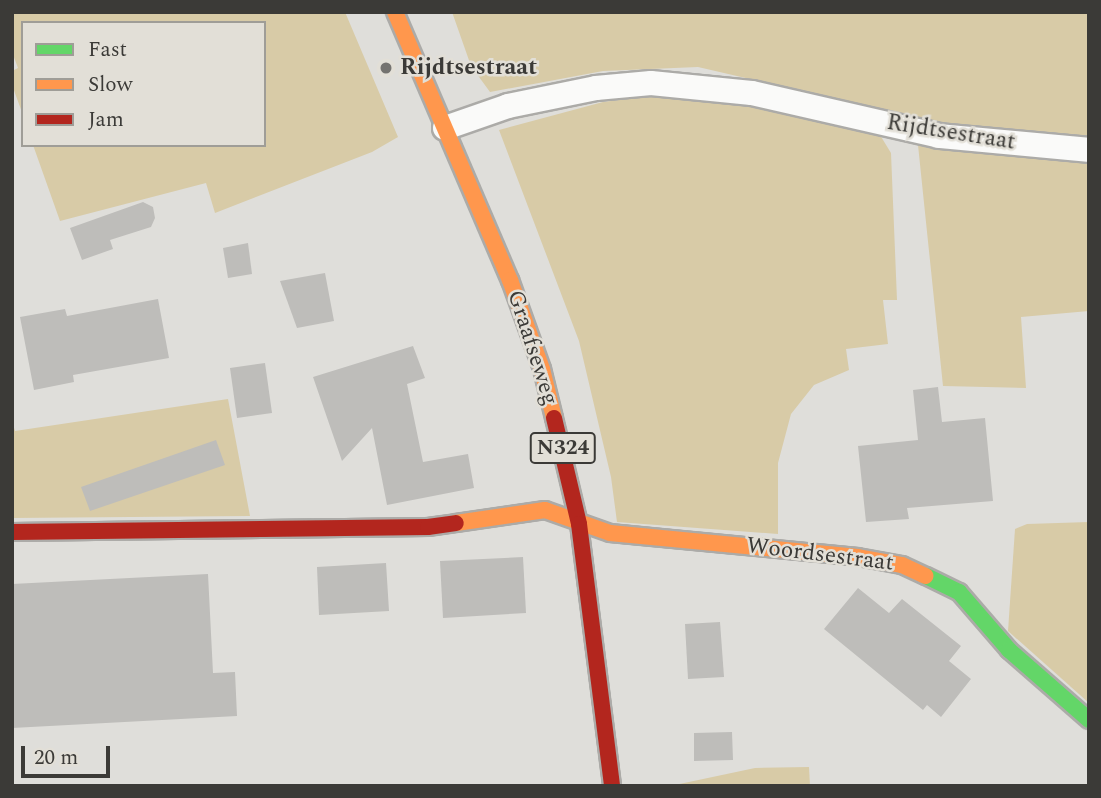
<!DOCTYPE html>
<style>
body{margin:0}
#map{position:relative;width:1101px;height:798px;overflow:hidden;background:#dfdeda;font-family:Spectral,serif}
div>[style]{position:absolute}
.green>*{inset:0;background:#d8cba7}
.building>*{inset:0;background:#bebdba}
.roads{filter:drop-shadow(2px 0 #acaba8) drop-shadow(-2px 0 #acaba8) drop-shadow(0 2px #acaba8) drop-shadow(0 -2px #acaba8)}
.street>*{height:24px;margin:-12px;padding:0 12px;transform-origin:12px;border-radius:12px;background:#fafaf9}
.fast>*{height:16px;margin:-8px;padding:0 8px;transform-origin:8px;border-radius:8px;background:#63d668}
.slow>*{height:16px;margin:-8px;padding:0 8px;transform-origin:8px;border-radius:8px;background:#ff974d}
.jam>*{height:16px;margin:-8px;padding:0 8px;transform-origin:8px;border-radius:8px;background:#b3261e}
.dots>*{width:19px;height:19px;translate:-50% -50%;box-sizing:border-box;border:4px solid #e2dfd7;border-radius:50%}
span{translate:-50% -50%;white-space:nowrap;text-align:center;line-height:1.15;-webkit-text-stroke:5px #e2dfd7;paint-order:stroke}
.shield-label span{padding:2px 5px;background:#e2dfd7;border:2px solid;border-radius:5px;-webkit-text-stroke-width:0}
.shield-label{font-size:21px;color:#3b3a37;font-weight:700}
.poi-label{font-size:23px;color:#3b3a37;font-weight:700}
.left{translate:0 -50%;text-align:left}
.street-label{font-size:23px;color:#3b3a37}
.frame{position:absolute;inset:0;border:14px solid #3b3a37;pointer-events:none}
.legend{position:absolute;left:21px;top:21px;width:245px;height:126px;box-sizing:border-box;background:#e2dfd7;border:2px solid #9f9d97;margin:0;padding:9px 12px;list-style:none;font-size:21px;color:#3b3a37}
.legend li{display:flex;align-items:center;gap:14px;height:35px}
.legend b{width:35px;border:2px solid #9f9d97}
.scale{position:absolute;left:21px;top:746px;width:89px;height:32px;box-sizing:border-box;border:4px solid #3b3a37;border-top:0;padding-left:9px;font-size:21px;line-height:24px;white-space:nowrap;color:#3b3a37;-webkit-text-stroke:5px #e2dfd7;paint-order:stroke}
</style>
<div id="map">
<div class="green">
<div style="clip-path:polygon(12px 12px,345px 12px,398px 137px,372px 152px,215px 213px,206px 183px,60px 221px,33px 145px,264px 145px,264px 23px,23px 23px,23px 115px,12px 85px,12px 71px,18px 68px,12px 52px)"></div>
<div style="clip-path:polygon(452px 12px,1089px 12px,1089px 136px,938px 122px,698px 67px,603px 71px,490px 92px,471px 66px)"></div>
<div style="clip-path:polygon(667px 94px,760px 106px,880px 135px,891px 153px,897px 300px,883px 300px,888px 344px,846px 349px,849px 370px,814px 385px,791px 414px,778px 463px,778px 534px,617px 522px,611px 477px,579px 341px,499px 130px,603px 102px)"></div>
<div style="clip-path:polygon(918px 145px,1089px 163px,1089px 311px,1021px 317px,1026px 388px,943px 386px)"></div>
<div style="clip-path:polygon(228px 399px,250px 516px,12px 518px,12px 421px,15px 431px)"></div>
<div style="clip-path:polygon(1089px 522px,1089px 703px,1008px 631px,1015px 529px,1027px 524px)"></div>
<div style="clip-path:polygon(809px 767px,810px 786px,670px 786px,755px 768px)"></div>
</div>
<div class="building">
<div style="clip-path:polygon(143px 202px,153px 207px,155px 218px,151px 227px,110px 240px,113px 249px,82px 260px,70px 228px)"></div>
<div style="clip-path:polygon(248px 243px,252px 274px,228px 278px,223px 248px)"></div>
<div style="clip-path:polygon(325px 273px,334px 321px,297px 328px,280px 281px)"></div>
<div style="clip-path:polygon(158px 299px,169px 358px,73px 375px,74px 382px,34px 390px,20px 317px,65px 309px,67px 316px)"></div>
<div style="clip-path:polygon(413px 346px,425px 378px,407px 384px,423px 462px,468px 454px,474px 488px,387px 505px,372px 428px,342px 461px,313px 377px)"></div>
<div style="clip-path:polygon(265px 363px,272px 413px,237px 418px,230px 368px)"></div>
<div style="clip-path:polygon(938px 387px,942px 422px,985px 418px,993px 501px,907px 508px,909px 519px,866px 522px,858px 446px,918px 440px,913px 390px)"></div>
<div style="clip-path:polygon(216px 440px,225px 465px,90px 511px,81px 487px)"></div>
<div style="clip-path:polygon(523px 557px,526px 613px,443px 618px,440px 561px)"></div>
<div style="clip-path:polygon(386px 563px,389px 611px,319px 615px,317px 567px)"></div>
<div style="clip-path:polygon(208px 574px,213px 673px,235px 672px,237px 716px,12px 728px,12px 584px)"></div>
<div style="clip-path:polygon(858px 588px,889px 613px,902px 599px,961px 646px,949px 661px,971px 679px,941px 717px,927px 705px,923px 710px,824px 629px)"></div>
<div style="clip-path:polygon(720px 622px,724px 677px,688px 679px,685px 624px)"></div>
<div style="clip-path:polygon(732px 732px,733px 760px,694px 761px,694px 733px)"></div>
</div>
<div class="roads">
<div class="street">
<div style="left:445px;top:128px;width:67px;rotate:-19.2deg"></div>
<div style="left:508px;top:106px;width:90px;rotate:-11.6deg"></div>
<div style="left:596px;top:88px;width:55px;rotate:-5.2deg"></div>
<div style="left:651px;top:83px;width:101px;rotate:5.7deg"></div>
<div style="left:752px;top:93px;width:192px;rotate:12.9deg"></div>
<div style="left:939px;top:136px;width:151px;rotate:5.3deg"></div>
</div>
<div class="fast">
<div style="left:926px;top:576px;width:37px;rotate:26deg"></div>
<div style="left:959px;top:592px;width:77px;rotate:49.2deg"></div>
<div style="left:1009px;top:650px;width:106px;rotate:41.2deg"></div>
</div>
<div class="slow">
<div style="left:395px;top:12px;width:292px;rotate:66.8deg"></div>
<div style="left:510px;top:280px;width:95px;rotate:70.2deg"></div>
<div style="left:542px;top:369px;width:50px;rotate:76.2deg"></div>
<div style="left:456px;top:523px;width:90px;rotate:-8.3deg"></div>
<div style="left:545px;top:510px;width:69px;rotate:19.5deg"></div>
<div style="left:610px;top:533px;width:249px;rotate:5.5deg"></div>
<div style="left:858px;top:557px;width:45px;rotate:10.3deg"></div>
<div style="left:902px;top:565px;width:26px;rotate:25deg"></div>
</div>
<div class="jam">
<div style="left:554px;top:418px;width:109px;rotate:76.7deg"></div>
<div style="left:579px;top:524px;width:264px;rotate:82.8deg"></div>
<div style="left:12px;top:532px;width:416px;rotate:-0.7deg"></div>
<div style="left:428px;top:527px;width:28px;rotate:-8deg"></div>
</div>
</div>
<div class="dots">
<div style="left:386px;top:68px;background:#747370"></div>
</div>
<div class="shield-label">
<span style="left:563px;top:448px">N324</span>
</div>
<div class="poi-label">
<span class="left" style="left:400px;top:68px">Rijdtsestraat</span>
</div>
<div class="street-label">
<span style="left:951px;top:133px;rotate:9deg">Rijdtsestraat</span>
<span style="left:532px;top:348px;rotate:72deg">Graafseweg</span>
<span style="left:820px;top:555px;rotate:7deg">Woordsestraat</span>
</div>
<div class="frame"></div>
<ul class="legend">
<li><b style="height:9px;background:#63d668"></b>Fast</li>
<li><b style="height:9px;background:#ff974d"></b>Slow</li>
<li><b style="height:9px;background:#b3261e"></b>Jam</li>
</ul>
<div class="scale">20 m</div>
</div>
